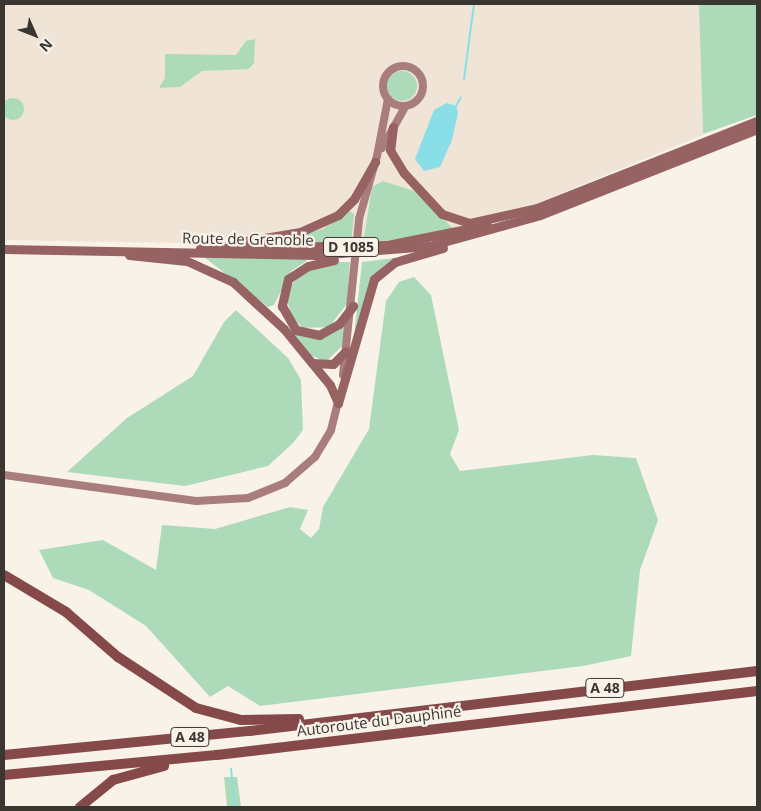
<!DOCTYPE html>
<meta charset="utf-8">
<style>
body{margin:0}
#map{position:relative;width:761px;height:811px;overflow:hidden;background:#f8f2e8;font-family:"Open Sans",sans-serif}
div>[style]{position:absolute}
.built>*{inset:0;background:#efe4d5}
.green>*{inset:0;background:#addbb9}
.round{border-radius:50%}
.water>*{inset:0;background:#8adee7}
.stream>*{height:2px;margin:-1px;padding:0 1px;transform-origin:1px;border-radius:1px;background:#8adee7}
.secondary>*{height:8px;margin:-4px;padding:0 4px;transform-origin:4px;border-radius:4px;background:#aa7d7d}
.secondary>.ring{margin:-4px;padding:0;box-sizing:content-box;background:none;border:8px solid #aa7d7d;border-radius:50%}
.primary>*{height:9px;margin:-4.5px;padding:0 4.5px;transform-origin:4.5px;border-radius:4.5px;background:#976262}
.motorway>*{height:10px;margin:-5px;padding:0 5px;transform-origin:5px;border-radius:5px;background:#86494a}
span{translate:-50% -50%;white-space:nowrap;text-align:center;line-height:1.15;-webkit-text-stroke:4.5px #f8f2e8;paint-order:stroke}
.shield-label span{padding:1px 4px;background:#f8f2e8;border:1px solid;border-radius:4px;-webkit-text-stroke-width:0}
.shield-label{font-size:14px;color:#3a3733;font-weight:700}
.street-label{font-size:15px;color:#3a3733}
.frame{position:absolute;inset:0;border:5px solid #3a3733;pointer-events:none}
.north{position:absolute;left:10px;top:10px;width:50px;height:50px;-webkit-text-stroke:4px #f8f2e8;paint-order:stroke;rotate:134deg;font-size:14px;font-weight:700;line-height:20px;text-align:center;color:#3a3733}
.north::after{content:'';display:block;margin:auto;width:18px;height:22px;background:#3a3733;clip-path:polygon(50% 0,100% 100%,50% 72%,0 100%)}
</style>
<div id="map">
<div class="built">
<div style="clip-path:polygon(4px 4px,699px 4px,703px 135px,489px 223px,398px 240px,294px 245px,4px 240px)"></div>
</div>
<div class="green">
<div style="clip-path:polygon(699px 4px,757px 4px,757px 115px,703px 134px)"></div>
<div style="clip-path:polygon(255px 39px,254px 63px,249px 69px,202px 71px,180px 87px,159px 88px,165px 78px,165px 54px,236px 55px,246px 41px)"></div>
<div class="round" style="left:387px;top:71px;width:30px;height:30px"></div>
<div class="round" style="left:2px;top:98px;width:22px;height:22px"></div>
<div style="clip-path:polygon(383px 181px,414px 191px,456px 231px,363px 244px,372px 187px)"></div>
<div style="clip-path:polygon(350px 211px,354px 214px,351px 245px,259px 246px,323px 229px)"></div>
<div style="clip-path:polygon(204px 257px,303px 258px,307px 261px,291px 271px,274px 305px,268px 307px)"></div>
<div style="clip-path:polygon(394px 258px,379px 270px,354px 336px,362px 262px)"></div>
<div style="clip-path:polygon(333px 262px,350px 262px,347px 304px,329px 327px,303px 328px,292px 318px,285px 293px,302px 272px)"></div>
<div style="clip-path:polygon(414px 277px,431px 295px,459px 430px,450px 454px,460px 471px,593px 455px,636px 458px,658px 520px,640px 570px,631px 656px,583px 666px,260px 706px,228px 686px,210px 697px,146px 626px,89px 590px,53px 578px,39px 550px,103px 540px,156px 570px,162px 525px,215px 529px,290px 507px,308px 510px,300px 529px,311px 538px,319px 529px,323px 507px,369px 429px,386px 301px,399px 282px)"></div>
<div style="clip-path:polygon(236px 310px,288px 358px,301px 380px,303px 430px,293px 443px,268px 466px,185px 486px,67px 472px,127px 418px,193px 376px,224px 322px)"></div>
<div style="clip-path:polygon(346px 325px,342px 346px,326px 362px,310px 355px,290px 332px,317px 339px)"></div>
<div style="clip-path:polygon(224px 777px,237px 777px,241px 807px,227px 807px)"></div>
</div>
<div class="water">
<div style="clip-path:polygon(447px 103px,456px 106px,458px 113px,452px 140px,440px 167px,424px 171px,415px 159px,434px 110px)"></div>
</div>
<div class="stream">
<div style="left:464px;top:79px;width:76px;rotate:-82.4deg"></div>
<div style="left:456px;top:106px;width:10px;rotate:-61deg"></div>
<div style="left:231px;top:769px;width:38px;rotate:84deg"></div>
</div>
<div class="secondary">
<div class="ring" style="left:383px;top:66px;width:32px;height:32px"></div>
<div style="left:382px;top:148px;width:47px;rotate:-60.7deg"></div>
<div style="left:343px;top:375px;width:157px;rotate:-84.1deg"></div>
<div style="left:359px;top:219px;width:66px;rotate:-74.1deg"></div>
<div style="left:377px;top:156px;width:58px;rotate:-79.1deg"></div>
<div style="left:4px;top:475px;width:194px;rotate:7.7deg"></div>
<div style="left:196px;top:501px;width:52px;rotate:-3.3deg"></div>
<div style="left:248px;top:498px;width:40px;rotate:-22deg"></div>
<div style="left:285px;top:483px;width:40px;rotate:-41deg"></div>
<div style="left:315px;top:457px;width:31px;rotate:-59deg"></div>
<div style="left:331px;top:430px;width:32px;rotate:-76deg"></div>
</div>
<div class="primary">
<div style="left:393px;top:127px;width:23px;rotate:97deg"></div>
<div style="left:390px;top:150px;width:27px;rotate:59deg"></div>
<div style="left:404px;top:173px;width:56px;rotate:47.2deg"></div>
<div style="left:442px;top:214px;width:29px;rotate:18deg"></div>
<div style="left:470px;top:223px;width:69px;rotate:-12.6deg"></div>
<div style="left:537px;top:208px;width:237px;rotate:-21.6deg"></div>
<div style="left:240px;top:242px;width:61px;rotate:-9.5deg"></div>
<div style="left:300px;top:232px;width:42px;rotate:-24.1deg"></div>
<div style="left:338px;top:215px;width:23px;rotate:-45deg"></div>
<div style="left:354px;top:199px;width:43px;rotate:-60.4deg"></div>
<div style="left:200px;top:248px;width:187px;rotate:-0.9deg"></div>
<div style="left:387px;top:245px;width:102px;rotate:-11.3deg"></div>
<div style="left:4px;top:249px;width:312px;rotate:1.1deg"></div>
<div style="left:316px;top:255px;width:113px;rotate:-4.6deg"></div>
<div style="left:429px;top:246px;width:115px;rotate:-15.6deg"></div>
<div style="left:540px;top:215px;width:233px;rotate:-21.6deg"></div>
<div style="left:129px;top:255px;width:58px;rotate:5.9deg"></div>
<div style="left:187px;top:261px;width:51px;rotate:24.5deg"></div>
<div style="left:233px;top:282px;width:69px;rotate:42.7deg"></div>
<div style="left:284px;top:329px;width:72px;rotate:50.6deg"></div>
<div style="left:330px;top:385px;width:20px;rotate:66deg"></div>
<div style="left:334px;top:260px;width:27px;rotate:167deg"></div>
<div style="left:308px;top:266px;width:24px;rotate:147deg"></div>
<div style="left:288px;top:279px;width:28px;rotate:103deg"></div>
<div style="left:282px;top:306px;width:28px;rotate:60deg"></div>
<div style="left:296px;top:330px;width:24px;rotate:12deg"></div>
<div style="left:319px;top:335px;width:23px;rotate:-29deg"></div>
<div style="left:339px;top:324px;width:23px;rotate:-52deg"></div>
<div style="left:312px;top:363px;width:21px;rotate:3deg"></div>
<div style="left:333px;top:364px;width:18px;rotate:-45deg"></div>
<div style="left:338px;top:403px;width:129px;rotate:-73.8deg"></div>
<div style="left:374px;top:279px;width:27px;rotate:-39deg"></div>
<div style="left:395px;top:262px;width:50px;rotate:-16.3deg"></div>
</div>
<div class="motorway">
<div style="left:4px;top:575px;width:72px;rotate:30.8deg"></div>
<div style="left:66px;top:612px;width:69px;rotate:40.9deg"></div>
<div style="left:118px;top:657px;width:93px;rotate:33.2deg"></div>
<div style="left:196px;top:708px;width:47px;rotate:14.9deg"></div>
<div style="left:241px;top:720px;width:58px;rotate:-1deg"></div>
<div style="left:4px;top:755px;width:247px;rotate:-5.6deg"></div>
<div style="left:250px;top:731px;width:511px;rotate:-6.75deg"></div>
<div style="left:4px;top:775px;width:214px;rotate:-5.4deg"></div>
<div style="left:217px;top:755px;width:544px;rotate:-6.76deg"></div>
<div style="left:80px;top:807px;width:43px;rotate:-39.3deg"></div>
<div style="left:113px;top:780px;width:53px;rotate:-15.4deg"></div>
</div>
<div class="shield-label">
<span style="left:351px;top:247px">D 1085</span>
<span style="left:605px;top:688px">A 48</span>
<span style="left:190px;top:737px">A 48</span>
</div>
<div class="street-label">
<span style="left:248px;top:239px;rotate:1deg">Route de Grenoble</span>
<span style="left:379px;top:721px;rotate:-7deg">Autoroute du Dauphiné</span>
</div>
<div class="frame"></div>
<div class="north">N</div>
</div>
